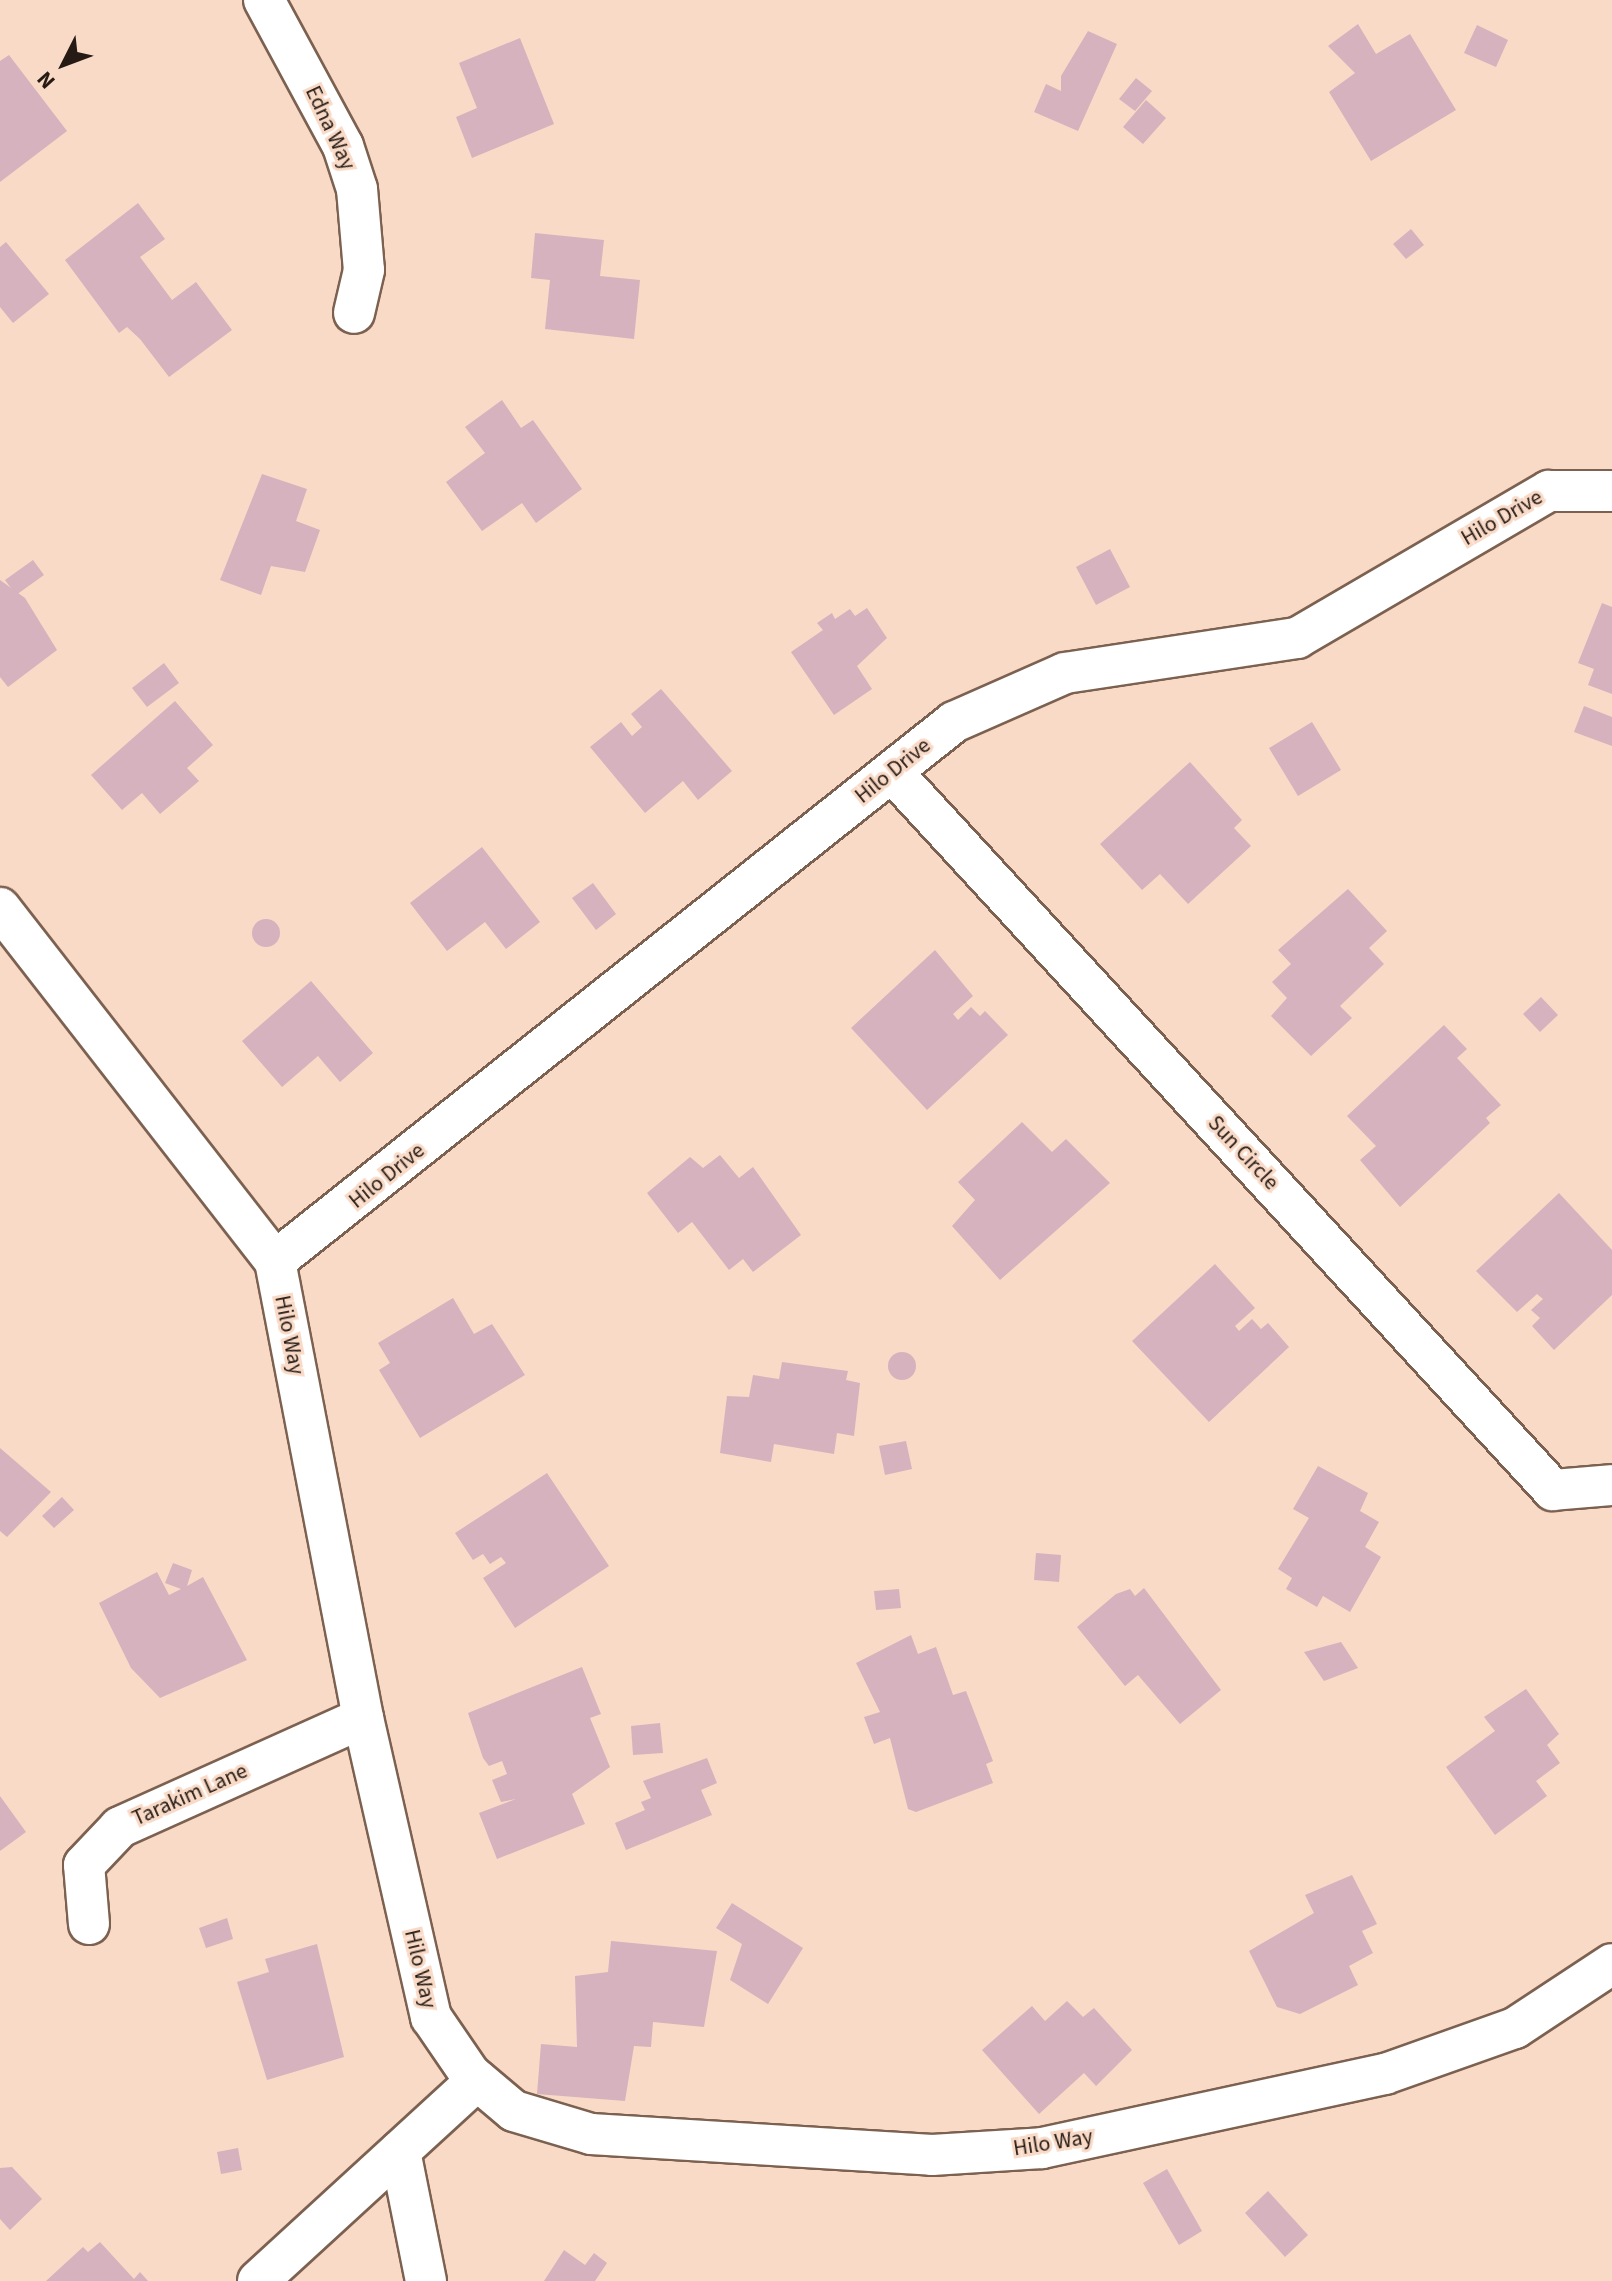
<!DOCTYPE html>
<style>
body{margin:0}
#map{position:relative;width:1612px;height:2281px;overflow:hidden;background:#f9dac7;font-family:"Source Sans 3",sans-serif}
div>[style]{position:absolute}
.building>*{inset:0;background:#d5b2bd}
.round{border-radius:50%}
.roads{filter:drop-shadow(2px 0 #7c6150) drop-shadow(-2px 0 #7c6150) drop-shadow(0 2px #7c6150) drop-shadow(0 -2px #7c6150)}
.minor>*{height:40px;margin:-20px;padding:0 20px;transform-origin:20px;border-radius:20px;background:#fff}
span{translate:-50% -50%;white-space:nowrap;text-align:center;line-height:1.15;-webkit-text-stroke:6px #f9dac7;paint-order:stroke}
.street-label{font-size:22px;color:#261b14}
.north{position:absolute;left:24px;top:24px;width:80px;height:80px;-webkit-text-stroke:6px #f9dac7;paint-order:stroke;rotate:228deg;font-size:22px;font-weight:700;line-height:32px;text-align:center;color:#261b14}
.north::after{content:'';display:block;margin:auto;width:28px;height:36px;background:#261b14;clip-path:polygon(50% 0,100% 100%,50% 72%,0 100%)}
</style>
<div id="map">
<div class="building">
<div style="clip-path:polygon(1358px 24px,1376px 54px,1410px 34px,1456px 110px,1371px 161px,1329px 92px,1355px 73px,1328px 46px)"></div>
<div style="clip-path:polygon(1477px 25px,1508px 40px,1496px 67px,1464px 53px)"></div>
<div style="clip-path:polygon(1088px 31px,1117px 44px,1078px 131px,1034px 112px,1046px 84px,1061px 91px,1061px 76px)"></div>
<div style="clip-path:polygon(520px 38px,554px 124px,472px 158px,456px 117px,477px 108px,459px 63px)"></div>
<div style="clip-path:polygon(9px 55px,67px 131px,0 182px,0 61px)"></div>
<div style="clip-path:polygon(1136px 78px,1152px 91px,1135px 111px,1119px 99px)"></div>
<div style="clip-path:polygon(1146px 100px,1166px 118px,1143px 144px,1123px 127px)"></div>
<div style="clip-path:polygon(138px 203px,165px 239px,140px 257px,172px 300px,196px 282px,232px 330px,169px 377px,140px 339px,127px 327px,119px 333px,65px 260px)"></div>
<div style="clip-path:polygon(1411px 229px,1424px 245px,1406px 259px,1393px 244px)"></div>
<div style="clip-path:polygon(535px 233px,604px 240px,600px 276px,640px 280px,634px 339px,545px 329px,550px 280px,531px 278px)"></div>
<div style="clip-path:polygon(6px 242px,49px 294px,13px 323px,0 307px,0 247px)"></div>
<div style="clip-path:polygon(502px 400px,521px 428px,533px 420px,582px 489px,536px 523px,522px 503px,482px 531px,446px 482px,485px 453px,465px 427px)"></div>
<div style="clip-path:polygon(262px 474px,307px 489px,296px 521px,320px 530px,305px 572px,271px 566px,261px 595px,220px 580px)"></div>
<div style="clip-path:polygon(1110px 549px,1130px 587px,1096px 605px,1076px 567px)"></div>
<div style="clip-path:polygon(33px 560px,44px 575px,16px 595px,5px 580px)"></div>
<div style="clip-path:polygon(0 580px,25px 598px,57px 650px,8px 687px,0 677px)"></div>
<div style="clip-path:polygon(1602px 603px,1612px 607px,1612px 694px,1588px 685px,1594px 669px,1578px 663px)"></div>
<div style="clip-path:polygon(867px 608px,887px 638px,857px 666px,872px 689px,834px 715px,791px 652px,823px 630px,817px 623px,832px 613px,835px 619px,850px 609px,855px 616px)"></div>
<div style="clip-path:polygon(164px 663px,179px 683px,147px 707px,132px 688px)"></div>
<div style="clip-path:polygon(661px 689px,732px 771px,698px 800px,683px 781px,645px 813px,590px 747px,621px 722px,632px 736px,642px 727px,631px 714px)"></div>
<div style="clip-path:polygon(175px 701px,213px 745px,187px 768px,199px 781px,160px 814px,142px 793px,122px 810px,91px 775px)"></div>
<div style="clip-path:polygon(1584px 706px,1612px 717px,1612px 746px,1574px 732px)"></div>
<div style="clip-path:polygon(1312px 722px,1341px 770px,1298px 796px,1269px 748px)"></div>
<div style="clip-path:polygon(1190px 762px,1242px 820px,1234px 828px,1251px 846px,1188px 904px,1160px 874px,1142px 890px,1100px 844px)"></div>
<div style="clip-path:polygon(482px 847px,540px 922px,506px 949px,485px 922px,447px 951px,410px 903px)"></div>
<div style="clip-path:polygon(593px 883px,616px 914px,596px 930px,572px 898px)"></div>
<div style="clip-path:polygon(1348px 889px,1387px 931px,1369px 948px,1384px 964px,1340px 1006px,1352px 1018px,1311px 1056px,1271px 1016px,1287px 998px,1272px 982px,1291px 964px,1278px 950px)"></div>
<div class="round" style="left:252px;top:919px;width:28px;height:28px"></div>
<div style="clip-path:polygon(935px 950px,973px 996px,953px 1014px,958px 1020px,971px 1007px,980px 1016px,985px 1011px,1008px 1035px,927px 1110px,851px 1028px)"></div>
<div style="clip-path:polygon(311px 981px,373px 1053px,340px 1082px,318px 1056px,282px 1087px,242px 1041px)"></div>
<div style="clip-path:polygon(1541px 997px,1558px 1015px,1540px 1032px,1523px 1014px)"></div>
<div style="clip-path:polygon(1444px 1025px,1467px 1049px,1457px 1058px,1501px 1105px,1486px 1118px,1490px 1123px,1400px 1207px,1360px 1160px,1376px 1146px,1347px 1116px)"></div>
<div style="clip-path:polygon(1022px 1122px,1052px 1152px,1066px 1139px,1110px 1183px,1000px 1280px,952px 1226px,975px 1200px,958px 1182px)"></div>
<div style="clip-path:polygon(720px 1155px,739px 1178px,753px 1167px,801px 1235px,753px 1272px,743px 1259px,729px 1270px,692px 1222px,678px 1233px,647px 1193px,690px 1157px,703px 1168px)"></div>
<div style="clip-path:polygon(1559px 1193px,1612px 1250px,1612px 1295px,1554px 1350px,1532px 1326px,1540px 1318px,1531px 1310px,1543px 1299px,1537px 1294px,1517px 1312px,1476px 1271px)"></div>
<div style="clip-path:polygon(1215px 1264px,1255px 1308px,1235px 1326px,1239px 1331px,1252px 1319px,1261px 1329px,1268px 1323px,1289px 1347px,1209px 1422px,1132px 1341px)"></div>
<div style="clip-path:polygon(453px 1298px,474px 1334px,492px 1324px,525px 1375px,420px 1438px,379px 1370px,390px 1363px,378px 1343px)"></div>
<div class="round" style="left:888px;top:1352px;width:28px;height:28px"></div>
<div style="clip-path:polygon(782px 1362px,848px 1371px,846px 1380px,860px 1383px,854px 1436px,837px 1433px,834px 1454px,774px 1444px,771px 1462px,720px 1453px,727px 1396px,749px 1397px,753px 1375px,779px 1379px)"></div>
<div style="clip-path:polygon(906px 1441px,912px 1469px,885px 1475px,879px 1446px)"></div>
<div style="clip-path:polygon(0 1448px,51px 1492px,7px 1537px,0 1531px)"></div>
<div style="clip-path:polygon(1318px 1466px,1368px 1493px,1360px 1511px,1379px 1522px,1365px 1547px,1381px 1557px,1350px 1612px,1323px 1596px,1317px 1607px,1286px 1589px,1292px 1578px,1278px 1569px,1309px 1518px,1293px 1509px)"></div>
<div style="clip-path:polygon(547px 1473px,609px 1566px,515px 1628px,483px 1578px,506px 1563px,501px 1557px,490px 1564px,483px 1554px,473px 1560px,455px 1533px)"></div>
<div style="clip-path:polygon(62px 1497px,74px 1510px,54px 1528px,42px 1516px)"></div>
<div style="clip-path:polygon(1036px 1553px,1061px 1555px,1059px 1582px,1034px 1580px)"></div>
<div style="clip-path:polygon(173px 1563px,192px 1570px,187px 1586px,203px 1577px,247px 1660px,160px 1698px,131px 1668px,99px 1603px,157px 1572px,169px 1595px,181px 1589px,165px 1583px)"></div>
<div style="clip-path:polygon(1144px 1588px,1221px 1690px,1180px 1724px,1138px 1675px,1125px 1686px,1077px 1627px,1116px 1594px,1130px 1589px,1135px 1596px)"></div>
<div style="clip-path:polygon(899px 1589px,901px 1608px,876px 1610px,874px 1591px)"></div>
<div style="clip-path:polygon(911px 1635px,918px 1654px,936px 1647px,953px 1695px,966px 1691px,993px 1761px,986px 1764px,993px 1783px,916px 1812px,908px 1809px,890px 1738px,874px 1744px,864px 1717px,880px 1712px,856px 1663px)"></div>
<div style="clip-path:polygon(1341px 1642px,1358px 1668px,1324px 1681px,1304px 1652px)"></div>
<div style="clip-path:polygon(582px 1667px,601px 1714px,590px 1718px,610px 1767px,572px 1794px,585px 1824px,497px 1859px,479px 1813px,516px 1799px,501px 1802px,492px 1780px,507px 1774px,502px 1761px,489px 1766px,483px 1758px,468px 1713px)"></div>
<div style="clip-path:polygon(1526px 1689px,1559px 1734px,1547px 1745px,1560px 1763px,1536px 1781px,1547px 1796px,1495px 1835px,1446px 1767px,1495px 1731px,1484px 1717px)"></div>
<div style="clip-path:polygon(660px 1723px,663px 1753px,633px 1755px,631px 1726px)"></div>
<div style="clip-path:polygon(707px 1758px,717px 1783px,701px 1790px,712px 1815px,626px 1850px,615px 1823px,645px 1810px,641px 1802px,651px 1798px,643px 1781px)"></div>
<div style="clip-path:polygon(0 1796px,26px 1832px,0 1851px)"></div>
<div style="clip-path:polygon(1352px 1875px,1377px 1924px,1362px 1931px,1373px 1953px,1349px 1966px,1358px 1985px,1300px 2014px,1277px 2007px,1249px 1951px,1314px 1913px,1305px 1895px)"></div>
<div style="clip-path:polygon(732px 1903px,803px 1948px,768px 2004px,730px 1980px,742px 1944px,716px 1928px)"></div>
<div style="clip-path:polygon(227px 1918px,233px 1939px,206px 1948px,199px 1928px)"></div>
<div style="clip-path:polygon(611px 1941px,717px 1951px,704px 2027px,653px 2022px,651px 2047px,634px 2046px,625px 2101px,537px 2094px,541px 2044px,577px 2047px,575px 1976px,608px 1972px)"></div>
<div style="clip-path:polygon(317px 1944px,344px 2057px,267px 2080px,237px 1982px,269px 1972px,265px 1959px)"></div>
<div style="clip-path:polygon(1067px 2001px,1083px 2017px,1094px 2008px,1132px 2050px,1096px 2086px,1084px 2073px,1039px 2114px,982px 2050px,1032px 2006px,1045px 2021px)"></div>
<div style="clip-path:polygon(238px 2148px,242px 2170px,221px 2174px,217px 2152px)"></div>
<div style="clip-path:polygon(12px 2167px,42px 2199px,10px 2230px,0 2219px,0 2168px)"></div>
<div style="clip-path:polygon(1167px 2169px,1202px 2231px,1179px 2245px,1143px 2183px)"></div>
<div style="clip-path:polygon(1268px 2191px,1308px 2235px,1285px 2257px,1245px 2213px)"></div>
<div style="clip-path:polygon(100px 2242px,134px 2279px,140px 2272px,148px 2281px,46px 2281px,83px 2247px,88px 2252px)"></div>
<div style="clip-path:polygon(564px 2250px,585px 2265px,594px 2253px,607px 2263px,595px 2281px,544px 2281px)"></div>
</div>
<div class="roads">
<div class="minor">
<div style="left:264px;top:0;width:166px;rotate:61.6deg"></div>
<div style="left:343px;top:146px;width:45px;rotate:72deg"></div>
<div style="left:357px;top:189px;width:81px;rotate:85.1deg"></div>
<div style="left:364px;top:270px;width:44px;rotate:103.1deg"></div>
<div style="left:892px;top:772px;width:976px;rotate:47.37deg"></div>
<div style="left:1553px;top:1490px;width:59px;rotate:-4.8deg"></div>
<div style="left:0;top:908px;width:447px;rotate:52.1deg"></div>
<div style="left:275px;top:1261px;width:465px;rotate:79.1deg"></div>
<div style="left:363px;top:1718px;width:307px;rotate:77.2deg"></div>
<div style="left:431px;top:2017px;width:69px;rotate:55.6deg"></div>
<div style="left:470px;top:2074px;width:57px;rotate:40.1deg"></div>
<div style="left:514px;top:2111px;width:80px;rotate:16.6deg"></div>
<div style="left:591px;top:2134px;width:342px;rotate:3.5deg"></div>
<div style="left:932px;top:2155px;width:110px;rotate:-3.6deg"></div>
<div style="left:1042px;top:2148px;width:351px;rotate:-12.2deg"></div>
<div style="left:1385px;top:2074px;width:138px;rotate:-19.5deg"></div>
<div style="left:1515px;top:2028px;width:116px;rotate:-33.4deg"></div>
<div style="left:275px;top:1261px;width:867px;rotate:-38.44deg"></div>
<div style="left:954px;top:722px;width:121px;rotate:-23.8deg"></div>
<div style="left:1065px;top:673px;width:235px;rotate:-8.6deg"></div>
<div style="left:1297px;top:638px;width:292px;rotate:-30.3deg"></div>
<div style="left:1549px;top:491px;width:63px"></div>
<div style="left:89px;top:1924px;width:59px;rotate:-94.8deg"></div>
<div style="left:84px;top:1865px;width:52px;rotate:-46.5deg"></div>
<div style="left:120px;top:1827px;width:266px;rotate:-24.2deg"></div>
<div style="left:400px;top:2151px;width:133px;rotate:78.7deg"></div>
<div style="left:258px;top:2281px;width:297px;rotate:-42.5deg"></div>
</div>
</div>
<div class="street-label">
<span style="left:330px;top:128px;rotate:65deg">Edna Way</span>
<span style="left:1502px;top:518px;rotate:-30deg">Hilo Drive</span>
<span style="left:893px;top:771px;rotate:-39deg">Hilo Drive</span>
<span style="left:1243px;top:1153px;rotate:47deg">Sun Circle</span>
<span style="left:387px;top:1176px;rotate:-39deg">Hilo Drive</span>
<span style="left:289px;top:1335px;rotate:79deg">Hilo Way</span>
<span style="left:190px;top:1795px;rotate:-24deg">Tarakim Lane</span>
<span style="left:420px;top:1969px;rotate:77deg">Hilo Way</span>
<span style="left:1053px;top:2143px;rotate:-9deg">Hilo Way</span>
</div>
<div class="north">N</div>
</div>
